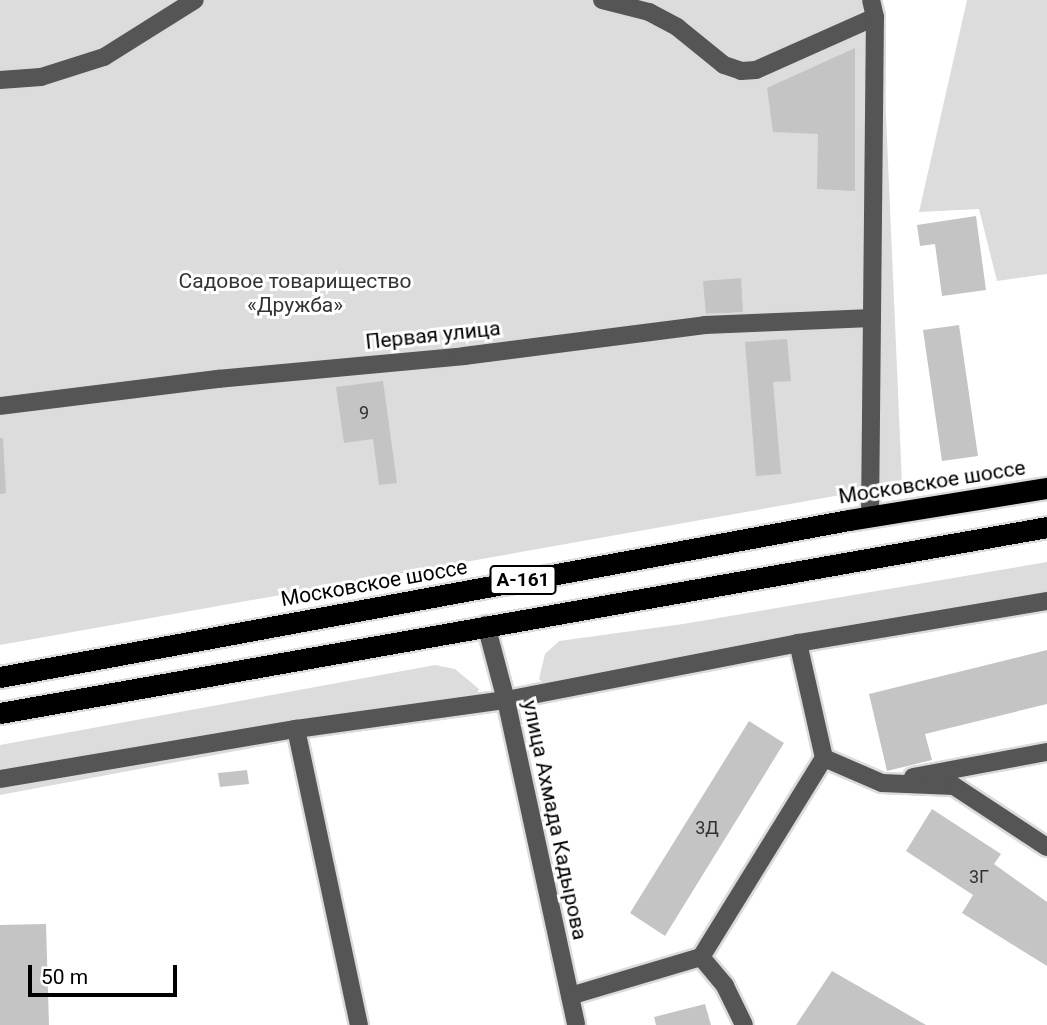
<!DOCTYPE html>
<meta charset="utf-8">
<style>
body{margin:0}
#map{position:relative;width:1047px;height:1025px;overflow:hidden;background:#fff;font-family:Roboto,sans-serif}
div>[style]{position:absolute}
.green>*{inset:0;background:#dcdcdc}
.building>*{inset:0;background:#c4c4c4}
.roads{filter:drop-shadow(2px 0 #dbdbdb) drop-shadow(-2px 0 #dbdbdb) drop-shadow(0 2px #dbdbdb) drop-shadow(0 -2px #dbdbdb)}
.minor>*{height:18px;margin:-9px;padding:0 9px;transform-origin:9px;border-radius:9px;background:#555}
.highway>*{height:21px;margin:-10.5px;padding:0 10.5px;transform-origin:10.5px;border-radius:10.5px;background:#000}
span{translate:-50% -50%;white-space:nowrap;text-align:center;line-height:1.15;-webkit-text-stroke:6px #fff;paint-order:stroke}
.number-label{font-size:18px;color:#313131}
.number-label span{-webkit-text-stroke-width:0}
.shield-label span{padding:2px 5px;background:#fff;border:2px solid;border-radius:5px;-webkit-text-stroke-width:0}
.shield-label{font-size:19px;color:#000;font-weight:700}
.park-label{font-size:21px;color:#333}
.street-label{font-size:21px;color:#000}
.scale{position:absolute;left:28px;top:965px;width:149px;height:32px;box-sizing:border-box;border:4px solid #000;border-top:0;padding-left:9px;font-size:21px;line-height:24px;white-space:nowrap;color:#000;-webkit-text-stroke:5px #fff;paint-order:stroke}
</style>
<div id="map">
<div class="green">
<div style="clip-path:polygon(0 0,881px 0,902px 484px,0 645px)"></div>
<div style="clip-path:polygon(967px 0,1047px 0,1047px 274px,997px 281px,979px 209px,919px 212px)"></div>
<div style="clip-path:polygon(1047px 562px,1047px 605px,547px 687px,539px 679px,545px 654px,559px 641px,683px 624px)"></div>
<div style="clip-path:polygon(435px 665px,455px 669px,479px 689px,467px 714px,455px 710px,0 795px,0 745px)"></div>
</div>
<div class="building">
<div style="clip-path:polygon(855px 48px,855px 191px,817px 189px,818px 134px,773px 132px,767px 88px)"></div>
<div style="clip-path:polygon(976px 216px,986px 290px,942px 296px,935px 244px,920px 246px,917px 225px)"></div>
<div style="clip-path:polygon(741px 278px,743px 313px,706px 315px,703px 281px)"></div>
<div style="clip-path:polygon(959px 325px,978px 456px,942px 461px,923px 330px)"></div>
<div style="clip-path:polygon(787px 339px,791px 381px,773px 382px,781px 474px,756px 476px,745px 342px)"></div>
<div style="clip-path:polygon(383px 381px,397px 483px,379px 485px,373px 439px,344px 443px,336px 387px)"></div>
<div style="clip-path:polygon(0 438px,3px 438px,6px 493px,0 494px)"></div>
<div style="clip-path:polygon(1047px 650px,1047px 704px,925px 734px,932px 760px,887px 771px,869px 694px)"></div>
<div style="clip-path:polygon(749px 721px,784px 743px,665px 936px,630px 913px)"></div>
<div style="clip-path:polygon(247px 770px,249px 784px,220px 787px,218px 773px)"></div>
<div style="clip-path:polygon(932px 809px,1001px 854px,994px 864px,1047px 902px,1047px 966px,962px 913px,973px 895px,906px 851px)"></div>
<div style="clip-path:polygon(46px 924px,49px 1025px,0 1025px,0 925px)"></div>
<div style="clip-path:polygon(832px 971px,926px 1025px,796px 1025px)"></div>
<div style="clip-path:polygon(705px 1004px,711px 1025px,656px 1025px,654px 1017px)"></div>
</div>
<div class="roads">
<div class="minor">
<div style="left:602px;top:0;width:49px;rotate:14.3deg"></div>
<div style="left:649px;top:12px;width:32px;rotate:28deg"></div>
<div style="left:677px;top:27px;width:60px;rotate:39deg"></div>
<div style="left:724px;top:65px;width:18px;rotate:19deg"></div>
<div style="left:741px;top:71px;width:15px;rotate:-4deg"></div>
<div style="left:756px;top:70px;width:130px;rotate:-24deg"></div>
<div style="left:0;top:80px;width:41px;rotate:-4.2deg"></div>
<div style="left:41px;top:77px;width:66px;rotate:-17.6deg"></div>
<div style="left:104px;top:57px;width:107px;rotate:-32.1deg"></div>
<div style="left:0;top:406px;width:220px;rotate:-7.1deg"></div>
<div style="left:218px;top:379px;width:247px;rotate:-5.3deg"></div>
<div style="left:464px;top:356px;width:243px;rotate:-7.3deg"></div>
<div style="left:705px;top:325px;width:167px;rotate:-2.4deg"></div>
<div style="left:870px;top:517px;width:500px;rotate:-89.43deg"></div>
<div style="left:875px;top:17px;width:17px;rotate:-103deg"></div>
<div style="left:486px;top:625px;width:78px;rotate:75.1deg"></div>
<div style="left:506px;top:700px;width:332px;rotate:77.8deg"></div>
<div style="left:296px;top:729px;width:303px;rotate:78deg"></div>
<div style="left:824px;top:758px;width:63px;rotate:23.3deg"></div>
<div style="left:882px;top:783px;width:72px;rotate:2.4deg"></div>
<div style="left:954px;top:786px;width:111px;rotate:33.3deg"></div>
<div style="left:913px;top:777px;width:136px;rotate:-10.6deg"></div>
<div style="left:0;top:779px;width:300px;rotate:-9.6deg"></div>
<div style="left:296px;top:729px;width:212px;rotate:-7.9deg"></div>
<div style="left:506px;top:700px;width:298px;rotate:-11deg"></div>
<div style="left:798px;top:643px;width:253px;rotate:-9.6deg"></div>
<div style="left:701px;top:957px;width:38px;rotate:50deg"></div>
<div style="left:725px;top:986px;width:43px;rotate:64deg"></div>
<div style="left:570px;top:996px;width:137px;rotate:-16.6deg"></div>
<div style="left:701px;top:957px;width:234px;rotate:-58.3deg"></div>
<div style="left:824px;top:758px;width:118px;rotate:-102.7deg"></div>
</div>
<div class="highway">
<div style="left:0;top:677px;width:863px;rotate:-10.48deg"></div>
<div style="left:849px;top:520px;width:201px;rotate:-9.2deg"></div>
<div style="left:0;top:713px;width:1063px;rotate:-10.07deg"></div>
</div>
</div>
<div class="number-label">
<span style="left:364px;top:413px">9</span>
<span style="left:707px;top:828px">3Д</span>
<span style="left:979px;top:877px">3Г</span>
</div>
<div class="shield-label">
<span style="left:523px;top:580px">А-161</span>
</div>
<div class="park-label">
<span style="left:295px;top:293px">Садовое товарищество<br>«Дружба»</span>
</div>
<div class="street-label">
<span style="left:433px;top:335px;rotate:-6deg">Первая улица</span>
<span style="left:932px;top:482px;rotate:-9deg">Московское шоссе</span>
<span style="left:374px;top:583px;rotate:-10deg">Московское шоссе</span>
<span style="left:555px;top:820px;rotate:78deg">улица Ахмада Кадырова</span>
</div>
<div class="scale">50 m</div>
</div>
